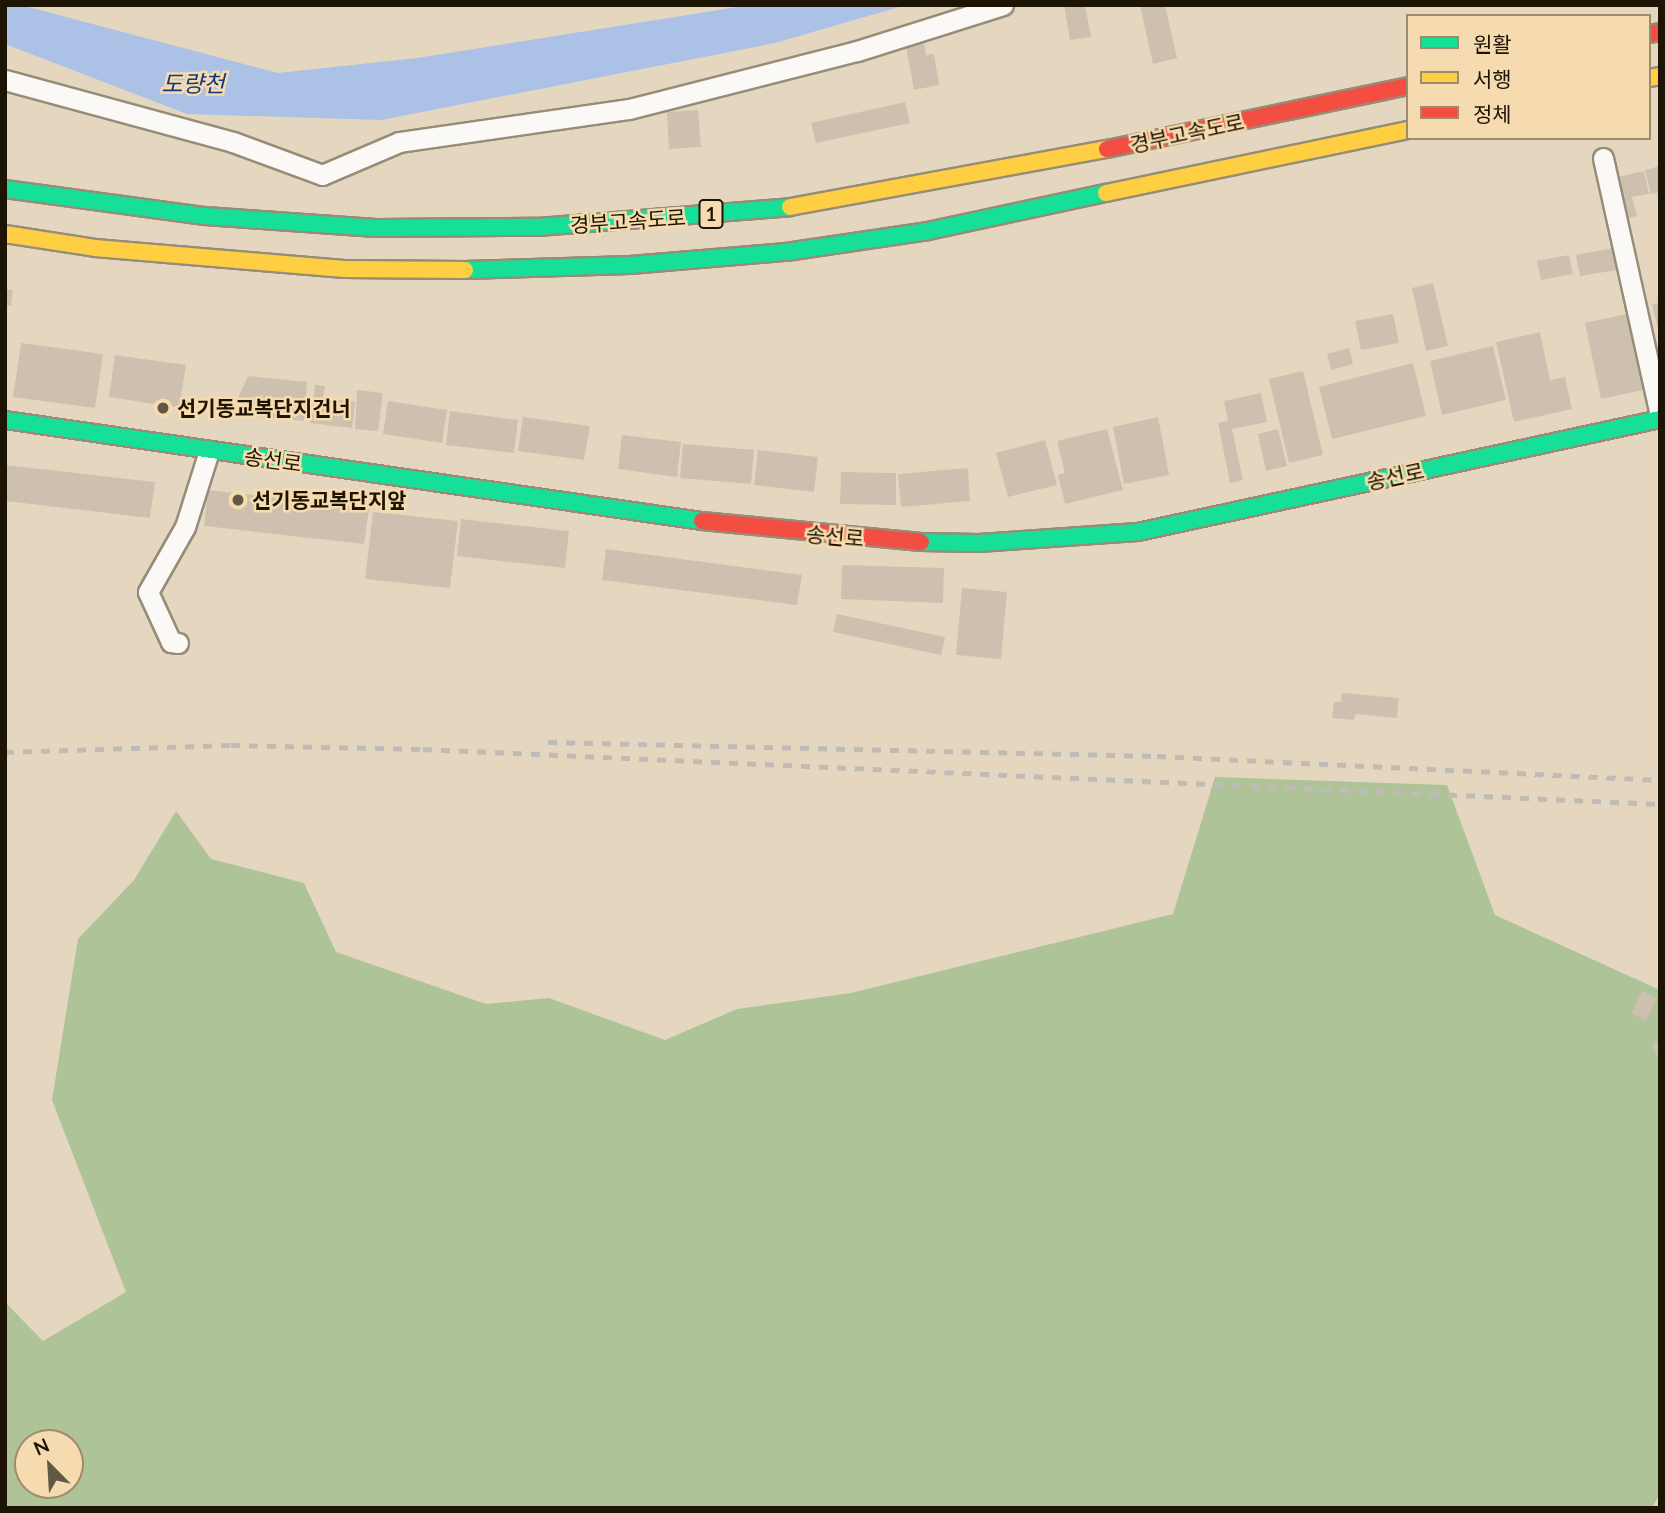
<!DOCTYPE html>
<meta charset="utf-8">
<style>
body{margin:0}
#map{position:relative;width:1665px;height:1513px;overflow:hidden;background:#e5d7bf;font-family:Lato,"Noto Sans KR",sans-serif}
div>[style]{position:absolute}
.forest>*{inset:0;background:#afc399}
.water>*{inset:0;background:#acc1e6}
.building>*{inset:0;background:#cec0af}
.roads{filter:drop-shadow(2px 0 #978c79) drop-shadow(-2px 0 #978c79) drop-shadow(0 2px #978c79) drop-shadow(0 -2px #978c79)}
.street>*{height:19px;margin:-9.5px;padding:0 9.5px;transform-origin:9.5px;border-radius:9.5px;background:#fbf9f5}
.fast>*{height:16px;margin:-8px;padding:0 8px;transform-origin:8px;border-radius:8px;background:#16e098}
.slow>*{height:16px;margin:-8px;padding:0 8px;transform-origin:8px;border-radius:8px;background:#ffcf43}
.jam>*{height:16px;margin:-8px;padding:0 8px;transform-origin:8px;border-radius:8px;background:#f24e42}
.rail>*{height:5px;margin-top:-2.5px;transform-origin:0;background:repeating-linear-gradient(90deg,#bfbbb5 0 9px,transparent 0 18px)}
.dots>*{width:19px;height:19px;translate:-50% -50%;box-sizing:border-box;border:4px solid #f5dbaf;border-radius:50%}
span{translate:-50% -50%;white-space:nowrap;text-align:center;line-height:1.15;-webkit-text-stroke:5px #f5dbaf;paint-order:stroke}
.shield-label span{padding:2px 5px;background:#f5dbaf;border:2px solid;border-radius:5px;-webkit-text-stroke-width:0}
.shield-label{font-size:19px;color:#1d1404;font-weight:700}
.street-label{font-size:21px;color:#1d1404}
.poi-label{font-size:21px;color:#1d1404;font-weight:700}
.left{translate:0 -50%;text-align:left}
.water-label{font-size:23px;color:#113980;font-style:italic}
.frame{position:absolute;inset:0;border:7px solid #1d1404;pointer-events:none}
.legend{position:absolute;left:1406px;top:14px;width:245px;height:126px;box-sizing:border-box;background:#f5dbaf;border:2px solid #9f8b6b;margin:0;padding:9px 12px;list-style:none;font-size:21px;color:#1d1404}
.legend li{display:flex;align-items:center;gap:14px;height:35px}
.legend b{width:35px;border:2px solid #9f8b6b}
.north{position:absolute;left:14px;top:1429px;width:70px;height:70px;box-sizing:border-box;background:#f5dbaf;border:2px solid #9f8b6b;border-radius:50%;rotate:336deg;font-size:19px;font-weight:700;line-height:28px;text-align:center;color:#1d1404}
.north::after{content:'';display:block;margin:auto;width:24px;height:32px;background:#635845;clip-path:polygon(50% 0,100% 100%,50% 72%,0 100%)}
</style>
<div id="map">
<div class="forest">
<div style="clip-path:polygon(evenodd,1215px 777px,1447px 785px,1495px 915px,1660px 990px,1660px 1493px,1652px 1508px,5px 1508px,5px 1302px,43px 1341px,126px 1292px,52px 1100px,78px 939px,134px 880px,176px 811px,211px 859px,304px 883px,336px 952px,486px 1004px,549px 998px,665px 1040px,737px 1009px,851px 993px,1173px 914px,1215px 777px,28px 1443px,70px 1443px,70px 1485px,28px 1485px,28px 1443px)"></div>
</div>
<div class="water">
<div style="clip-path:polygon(5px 5px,21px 5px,278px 73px,417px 58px,750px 5px,906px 5px,775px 43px,381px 120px,187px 114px,5px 44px)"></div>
</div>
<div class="building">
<div style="clip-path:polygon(1064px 5px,1085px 5px,1091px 37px,1070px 40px)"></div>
<div style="clip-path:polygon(1140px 5px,1165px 5px,1177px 58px,1153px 64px)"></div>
<div style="clip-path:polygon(924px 43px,926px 55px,934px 54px,939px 85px,914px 90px,906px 46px)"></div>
<div style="clip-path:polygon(905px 102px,910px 123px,816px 143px,811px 123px)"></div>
<div style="clip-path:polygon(698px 110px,701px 147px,669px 149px,667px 112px)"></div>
<div style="clip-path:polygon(1660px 166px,1660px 192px,1651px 194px,1645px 170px)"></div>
<div style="clip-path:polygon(1644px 171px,1649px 194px,1632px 197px,1637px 216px,1627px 218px,1618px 177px)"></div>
<div style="clip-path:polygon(1613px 248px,1617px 270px,1580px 276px,1576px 255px)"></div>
<div style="clip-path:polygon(1569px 255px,1573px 274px,1541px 280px,1537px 261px)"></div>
<div style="clip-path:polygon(1433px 283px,1448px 346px,1426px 351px,1412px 288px)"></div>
<div style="clip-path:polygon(5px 289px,13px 290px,11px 306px,5px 305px)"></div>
<div style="clip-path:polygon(1660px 303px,1660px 333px,1659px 333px,1652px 304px)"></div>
<div style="clip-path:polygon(1631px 313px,1648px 389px,1601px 399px,1585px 323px)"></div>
<div style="clip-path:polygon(1393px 314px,1399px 343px,1361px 350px,1355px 321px)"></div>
<div style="clip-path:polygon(1540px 332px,1550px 380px,1565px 377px,1572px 409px,1514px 422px,1496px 342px)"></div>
<div style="clip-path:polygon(21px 343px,103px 354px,95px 408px,13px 397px)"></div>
<div style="clip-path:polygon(1493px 346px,1506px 400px,1442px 415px,1430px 361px)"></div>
<div style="clip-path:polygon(1349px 348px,1353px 364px,1331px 370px,1327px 354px)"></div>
<div style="clip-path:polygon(115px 355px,186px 365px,179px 408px,109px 397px)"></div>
<div style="clip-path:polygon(1413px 363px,1426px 416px,1332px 439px,1319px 387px)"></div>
<div style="clip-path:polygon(1303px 371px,1323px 455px,1289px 463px,1269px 379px)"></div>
<div style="clip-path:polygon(248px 376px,307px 382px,304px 421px,231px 414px)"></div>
<div style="clip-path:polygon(315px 385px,325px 386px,323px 398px,355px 402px,352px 428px,310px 423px)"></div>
<div style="clip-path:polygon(357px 390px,383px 393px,378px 431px,355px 429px)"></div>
<div style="clip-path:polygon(1261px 393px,1267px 422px,1232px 429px,1243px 480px,1230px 483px,1218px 423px,1228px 421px,1224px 401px)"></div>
<div style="clip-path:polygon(388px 401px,447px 410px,442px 443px,383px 434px)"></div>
<div style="clip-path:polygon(450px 411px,518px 420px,514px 453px,446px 445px)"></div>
<div style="clip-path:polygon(523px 417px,590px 426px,584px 460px,518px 451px)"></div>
<div style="clip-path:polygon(1158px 417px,1169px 475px,1124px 484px,1113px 427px)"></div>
<div style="clip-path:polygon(1107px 429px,1123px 490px,1065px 504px,1058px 475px,1065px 473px,1057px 441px)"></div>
<div style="clip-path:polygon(1278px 429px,1287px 466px,1266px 471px,1258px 434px)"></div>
<div style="clip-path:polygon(622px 435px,681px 442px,677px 477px,618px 469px)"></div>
<div style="clip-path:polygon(1045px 440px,1057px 485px,1008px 497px,996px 453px)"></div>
<div style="clip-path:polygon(683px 444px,754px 450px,751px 484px,680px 478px)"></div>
<div style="clip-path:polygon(758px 450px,818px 457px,814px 492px,754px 485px)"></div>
<div style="clip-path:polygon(5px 465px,155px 482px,150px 518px,5px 501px)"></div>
<div style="clip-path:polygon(968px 468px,970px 501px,901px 507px,898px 474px)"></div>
<div style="clip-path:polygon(841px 472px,896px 473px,896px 505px,840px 504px)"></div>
<div style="clip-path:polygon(208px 490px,369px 508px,364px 544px,204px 526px)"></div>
<div style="clip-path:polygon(373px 512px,458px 521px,450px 588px,365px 579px)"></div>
<div style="clip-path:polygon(461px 519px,569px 531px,565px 568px,457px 556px)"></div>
<div style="clip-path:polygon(606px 549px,802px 575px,797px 605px,602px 580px)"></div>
<div style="clip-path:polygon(842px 565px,944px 568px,943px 603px,841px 599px)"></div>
<div style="clip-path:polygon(962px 588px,1007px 592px,1001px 659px,956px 655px)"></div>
<div style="clip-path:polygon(837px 614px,945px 637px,941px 655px,833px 632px)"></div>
<div style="clip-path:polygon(1342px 693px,1399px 698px,1397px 718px,1355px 714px,1354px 720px,1332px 718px,1334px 702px,1341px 702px)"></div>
<div style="clip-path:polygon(1642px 991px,1657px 998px,1646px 1021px,1631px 1013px)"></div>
<div style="clip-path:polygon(1660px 1041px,1660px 1063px,1652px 1044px)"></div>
</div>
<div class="roads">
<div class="street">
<div style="left:5px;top:80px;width:236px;rotate:15.2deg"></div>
<div style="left:233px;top:142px;width:95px;rotate:20.3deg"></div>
<div style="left:322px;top:175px;width:84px;rotate:-23.2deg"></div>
<div style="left:399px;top:142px;width:232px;rotate:-8.2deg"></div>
<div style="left:629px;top:109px;width:235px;rotate:-14.3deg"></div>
<div style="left:857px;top:51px;width:153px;rotate:-17.5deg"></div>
<div style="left:1603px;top:158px;width:263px;rotate:77.5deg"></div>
<div style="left:178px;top:643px;width:7px;rotate:-172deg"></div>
<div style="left:171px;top:642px;width:55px;rotate:-114.7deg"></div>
<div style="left:148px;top:592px;width:75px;rotate:-60.4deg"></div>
<div style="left:185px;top:527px;width:80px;rotate:-72.5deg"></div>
</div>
<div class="fast">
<div style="left:5px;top:189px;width:202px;rotate:7.7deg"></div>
<div style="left:205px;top:216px;width:171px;rotate:4deg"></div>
<div style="left:376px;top:228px;width:162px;rotate:-0.4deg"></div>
<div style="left:538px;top:227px;width:253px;rotate:-4.5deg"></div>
<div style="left:465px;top:270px;width:165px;rotate:-1.7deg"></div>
<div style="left:630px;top:265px;width:157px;rotate:-4.8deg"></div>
<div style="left:786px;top:252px;width:144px;rotate:-8.4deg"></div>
<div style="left:928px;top:231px;width:182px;rotate:-12.1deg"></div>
<div style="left:5px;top:420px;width:704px;rotate:8.25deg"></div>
<div style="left:921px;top:542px;width:58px;rotate:1deg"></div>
<div style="left:979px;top:543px;width:159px;rotate:-4deg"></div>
<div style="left:1138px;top:532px;width:534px;rotate:-12.21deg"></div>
</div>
<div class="slow">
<div style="left:1649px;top:78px;width:11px;rotate:-10deg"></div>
<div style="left:1106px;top:193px;width:309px;rotate:-11.8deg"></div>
<div style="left:790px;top:207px;width:322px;rotate:-10.4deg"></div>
<div style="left:5px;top:234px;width:91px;rotate:8.8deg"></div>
<div style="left:95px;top:248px;width:250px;rotate:4.8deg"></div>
<div style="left:344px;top:269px;width:121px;rotate:0.5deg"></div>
</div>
<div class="jam">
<div style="left:1649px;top:34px;width:11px;rotate:-10deg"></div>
<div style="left:1107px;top:149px;width:308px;rotate:-11.8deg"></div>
<div style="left:702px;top:521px;width:220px;rotate:5.5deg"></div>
</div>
</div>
<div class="rail">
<div style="left:548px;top:742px;width:609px;rotate:1.32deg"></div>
<div style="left:1157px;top:756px;width:504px;rotate:2.73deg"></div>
<div style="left:5px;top:752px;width:226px;rotate:-1.8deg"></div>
<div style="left:231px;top:745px;width:192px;rotate:1.2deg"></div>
<div style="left:423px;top:749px;width:1238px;rotate:2.55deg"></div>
</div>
<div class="dots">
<div style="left:163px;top:408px;background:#635845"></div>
<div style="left:238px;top:500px;background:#635845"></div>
</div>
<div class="shield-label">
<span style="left:711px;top:214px">1</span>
</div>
<div class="street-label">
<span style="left:1187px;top:133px;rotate:-12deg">경부고속도로</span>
<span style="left:628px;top:221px;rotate:-4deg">경부고속도로</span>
<span style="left:273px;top:460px;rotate:8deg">송선로</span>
<span style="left:1395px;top:476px;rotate:-12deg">송선로</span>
<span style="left:835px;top:536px;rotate:5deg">송선로</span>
</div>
<div class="poi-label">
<span class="left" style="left:177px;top:408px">선기동교복단지건너</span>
<span class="left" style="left:252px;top:500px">선기동교복단지앞</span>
</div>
<div class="water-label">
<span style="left:193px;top:83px">도량천</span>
</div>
<div class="frame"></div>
<ul class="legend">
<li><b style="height:9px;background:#16e098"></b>원활</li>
<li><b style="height:9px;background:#ffcf43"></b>서행</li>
<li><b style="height:9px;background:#f24e42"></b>정체</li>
</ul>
<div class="north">N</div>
</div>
